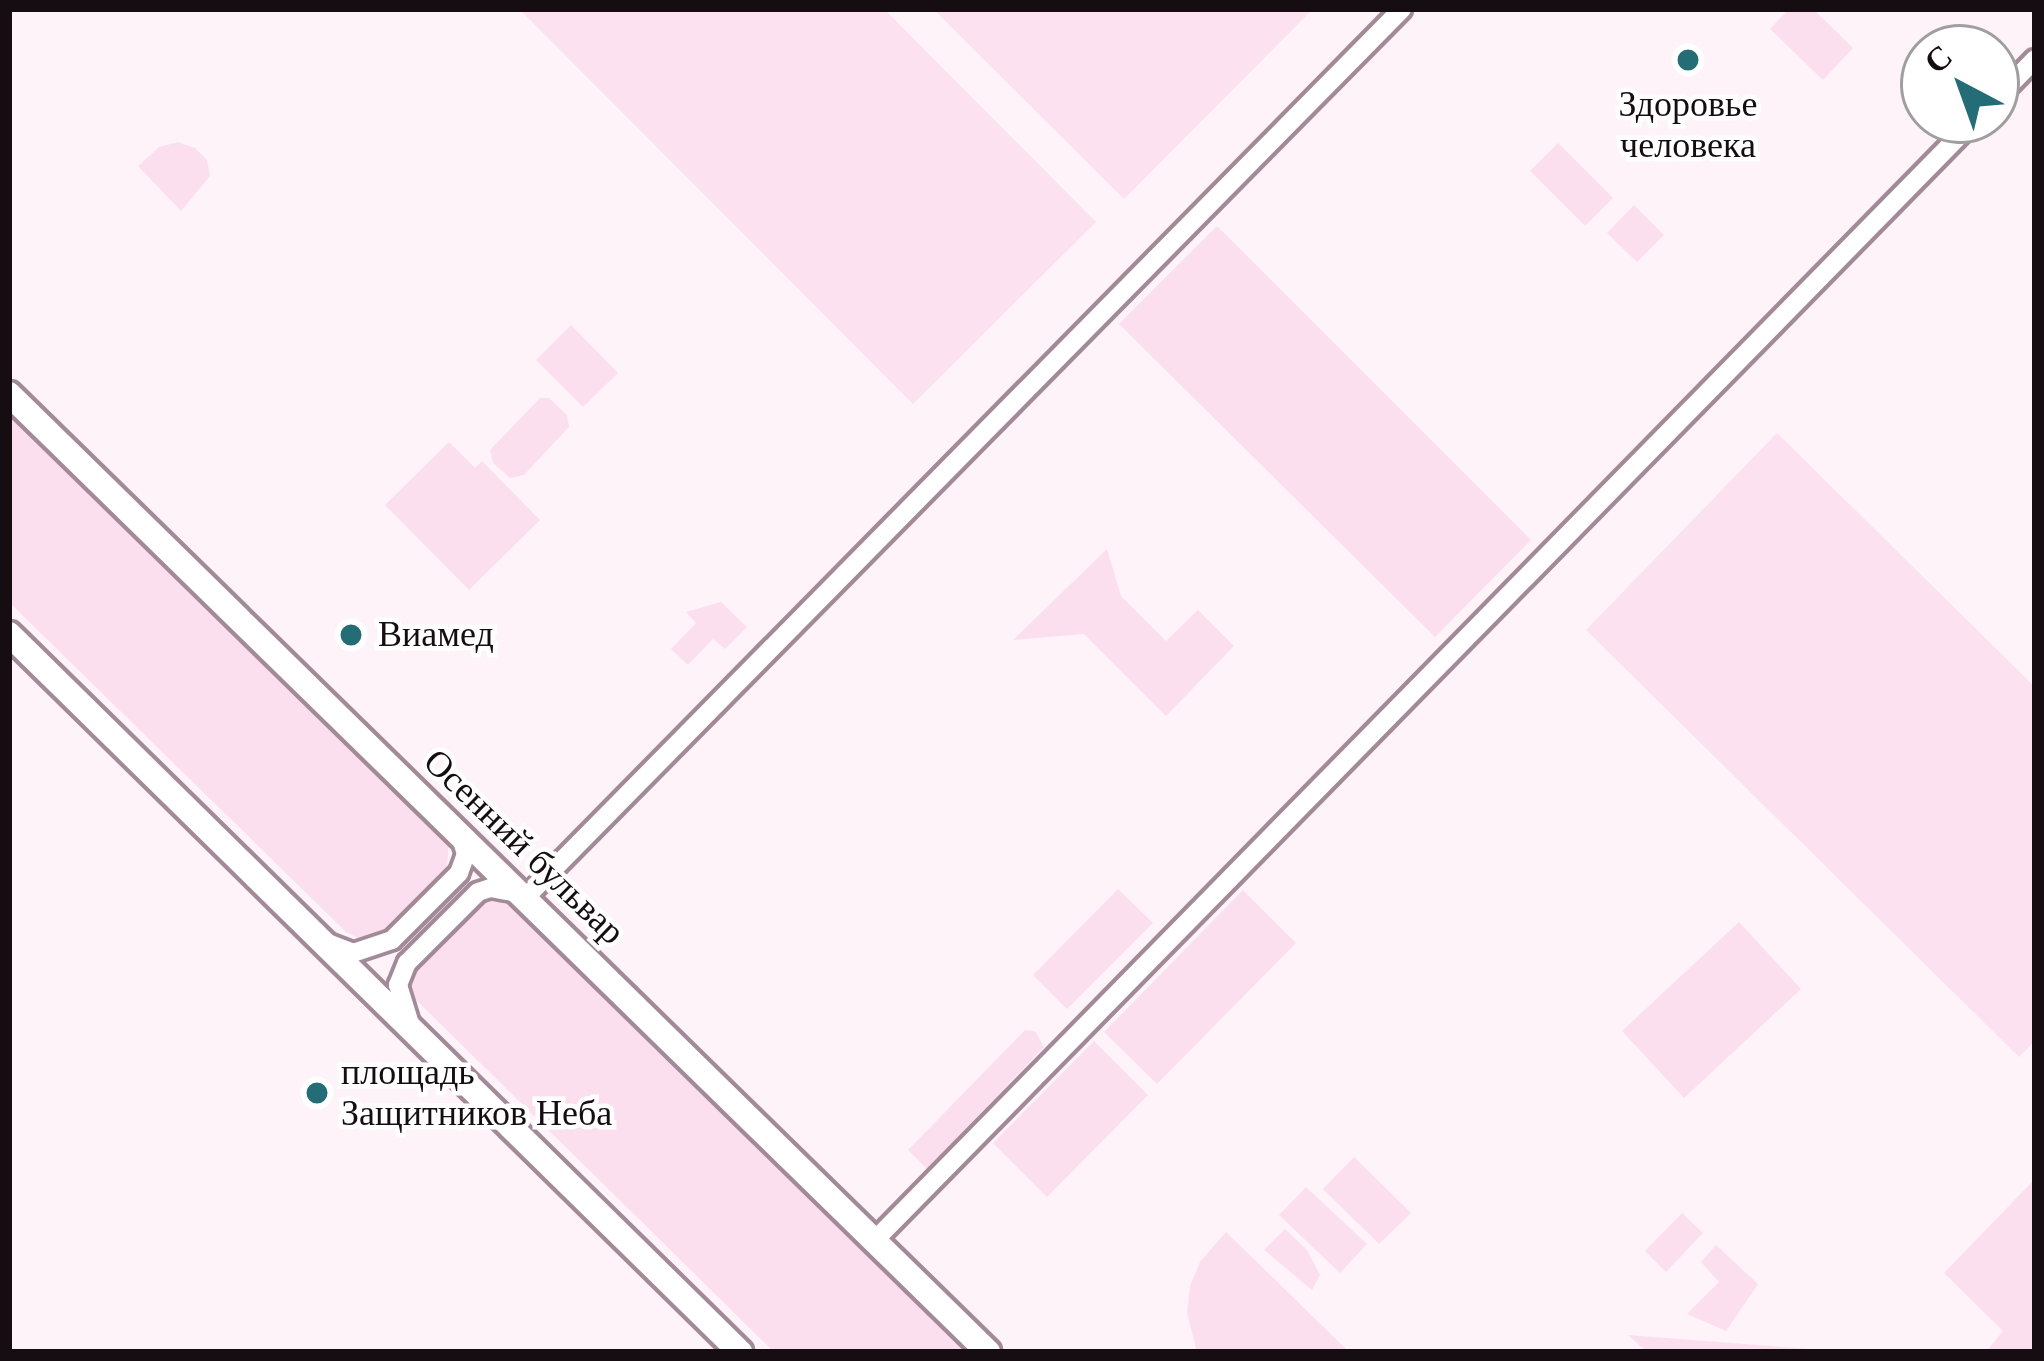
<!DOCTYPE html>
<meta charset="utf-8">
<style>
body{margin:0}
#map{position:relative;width:2044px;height:1361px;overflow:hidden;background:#fdf3f8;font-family:Georgia,serif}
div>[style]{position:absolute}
.built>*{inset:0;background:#fce1f0}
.green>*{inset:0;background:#fcdfef}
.roads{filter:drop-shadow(3px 0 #a38a98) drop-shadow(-3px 0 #a38a98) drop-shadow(0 3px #a38a98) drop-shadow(0 -3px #a38a98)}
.minor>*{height:18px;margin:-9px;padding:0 9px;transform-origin:9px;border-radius:9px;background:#fff}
.tertiary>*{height:24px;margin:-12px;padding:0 12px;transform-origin:12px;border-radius:12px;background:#fff}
.dots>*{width:33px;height:33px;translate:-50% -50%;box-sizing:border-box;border:6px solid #fff;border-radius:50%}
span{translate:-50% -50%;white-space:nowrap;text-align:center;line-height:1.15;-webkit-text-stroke:9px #fff;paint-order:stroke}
.poi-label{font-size:36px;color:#150d11}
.left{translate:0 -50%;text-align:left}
.street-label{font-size:36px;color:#150d11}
.frame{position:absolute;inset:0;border:12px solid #150d11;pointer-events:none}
.north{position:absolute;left:1900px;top:24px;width:120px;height:120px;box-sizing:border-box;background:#fff;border:3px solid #a19ea0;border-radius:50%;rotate:319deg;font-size:33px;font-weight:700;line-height:48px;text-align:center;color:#150d11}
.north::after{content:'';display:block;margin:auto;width:42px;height:54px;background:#246d77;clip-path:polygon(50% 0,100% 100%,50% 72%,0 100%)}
</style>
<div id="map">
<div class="built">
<div style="clip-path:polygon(519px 9px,884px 9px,1096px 222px,913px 404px)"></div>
<div style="clip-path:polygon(933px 9px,1313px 9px,1124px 199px)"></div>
<div style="clip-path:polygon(1777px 433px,2035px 687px,2035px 1041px,2019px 1057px,1586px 630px)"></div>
</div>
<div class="green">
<div style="clip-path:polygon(1789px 9px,1813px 9px,1853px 48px,1823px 80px,1770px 29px)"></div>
<div style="clip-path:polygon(178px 142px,195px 148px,207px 160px,210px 176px,181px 211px,138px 166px,159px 147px)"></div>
<div style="clip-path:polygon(1558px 143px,1613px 198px,1585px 226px,1530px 171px)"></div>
<div style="clip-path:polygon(1634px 205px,1664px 235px,1637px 262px,1607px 233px)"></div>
<div style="clip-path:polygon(1217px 226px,1531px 540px,1435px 637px,1119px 324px)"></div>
<div style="clip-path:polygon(571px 325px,618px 373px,583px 407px,536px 360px)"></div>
<div style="clip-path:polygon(540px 398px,549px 398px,567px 415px,569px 427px,524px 475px,510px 478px,493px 463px,490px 450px)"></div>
<div style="clip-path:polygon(9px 411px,449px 841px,447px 868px,380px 934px,362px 940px,346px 932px,9px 602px)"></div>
<div style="clip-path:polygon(449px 442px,475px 468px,482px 461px,540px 520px,469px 590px,385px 505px)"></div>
<div style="clip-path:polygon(1107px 549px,1121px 596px,1166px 641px,1198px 610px,1234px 646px,1166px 716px,1084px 634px,1013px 640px)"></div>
<div style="clip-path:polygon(721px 602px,747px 627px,725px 649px,713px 639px,688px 665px,671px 649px,696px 623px,686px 612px)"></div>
<div style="clip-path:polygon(1118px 889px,1153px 923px,1067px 1009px,1033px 975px)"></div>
<div style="clip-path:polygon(1243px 890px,1296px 943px,1157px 1084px,1104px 1032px)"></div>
<div style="clip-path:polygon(488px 895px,506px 897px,544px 933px,966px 1352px,774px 1352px,408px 992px,409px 974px)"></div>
<div style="clip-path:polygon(1739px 922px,1801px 989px,1684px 1098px,1622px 1031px)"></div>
<div style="clip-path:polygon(1025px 1030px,1035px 1031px,1044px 1047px,927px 1169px,908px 1150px)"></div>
<div style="clip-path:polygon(1094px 1041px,1148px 1095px,1047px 1197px,993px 1143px)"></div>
<div style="clip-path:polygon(1354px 1157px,1411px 1213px,1379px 1244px,1323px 1189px)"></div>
<div style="clip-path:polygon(2035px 1179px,2035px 1352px,1986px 1352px,2003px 1331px,1944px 1273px)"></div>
<div style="clip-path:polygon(1306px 1187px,1367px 1244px,1340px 1273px,1279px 1215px)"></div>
<div style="clip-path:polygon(1682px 1213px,1703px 1233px,1666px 1272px,1645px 1251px)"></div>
<div style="clip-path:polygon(1285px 1229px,1307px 1250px,1320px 1275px,1312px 1290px,1264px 1250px)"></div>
<div style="clip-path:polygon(1226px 1232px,1259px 1264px,1349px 1352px,1196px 1349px,1187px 1313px,1190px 1286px,1200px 1262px)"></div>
<div style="clip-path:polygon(1716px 1245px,1758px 1284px,1726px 1331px,1687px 1314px,1719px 1282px,1701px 1262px)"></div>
<div style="clip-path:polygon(1628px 1335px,1847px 1352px,1647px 1352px)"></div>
</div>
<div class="roads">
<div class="minor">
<div style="left:1996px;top:99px;width:56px;rotate:-45.7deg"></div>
<div style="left:525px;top:898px;width:1249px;rotate:-45.39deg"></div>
<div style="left:330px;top:944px;width:25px;rotate:21deg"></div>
<div style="left:353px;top:953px;width:41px;rotate:-18.4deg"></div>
<div style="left:392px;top:940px;width:95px;rotate:-45deg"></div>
<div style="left:459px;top:873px;width:20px;rotate:-70deg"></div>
<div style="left:466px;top:854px;width:17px;rotate:-107deg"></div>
<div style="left:410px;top:1024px;width:41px;rotate:-107.1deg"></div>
<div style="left:398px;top:985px;width:24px;rotate:-68deg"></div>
<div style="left:407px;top:963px;width:100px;rotate:-45deg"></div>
<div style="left:478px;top:892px;width:13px;rotate:-18deg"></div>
<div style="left:490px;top:888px;width:27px;rotate:10deg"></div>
<div style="left:875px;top:1240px;width:1570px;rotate:-45.52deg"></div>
</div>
<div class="tertiary">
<div style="left:9px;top:394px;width:1370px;rotate:44.38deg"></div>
<div style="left:9px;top:634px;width:1025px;rotate:44.49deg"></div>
</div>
</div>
<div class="dots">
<div style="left:1688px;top:60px;background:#246d77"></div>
<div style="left:351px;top:635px;background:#246d77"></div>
<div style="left:317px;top:1093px;background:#246d77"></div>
</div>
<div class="poi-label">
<span style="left:1688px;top:125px">Здоровье<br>человека</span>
<span class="left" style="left:378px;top:635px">Виамед</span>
<span class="left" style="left:341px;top:1093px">площадь<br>Защитников Неба</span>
</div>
<div class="street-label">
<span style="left:524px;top:847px;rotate:44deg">Осенний бульвар</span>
</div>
<div class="frame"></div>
<div class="north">С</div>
</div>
